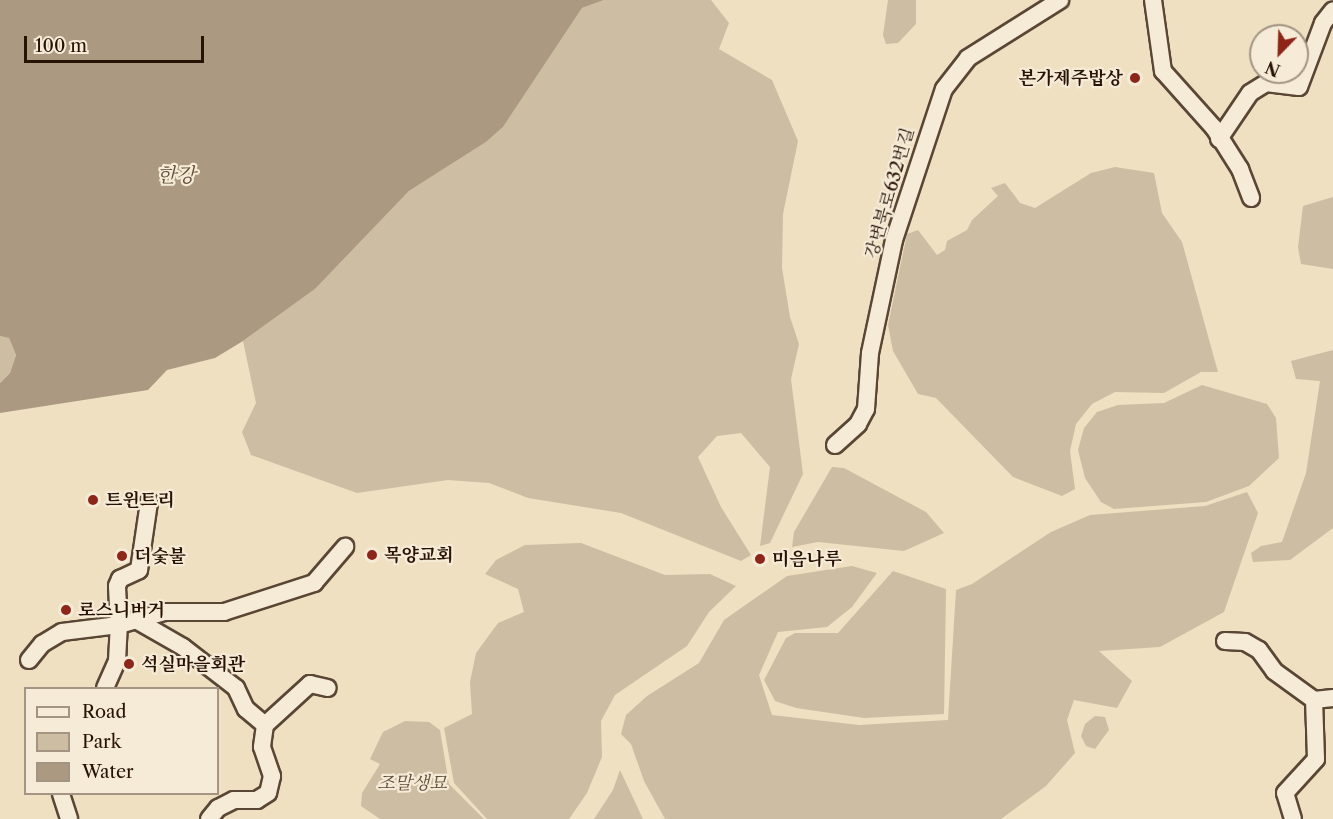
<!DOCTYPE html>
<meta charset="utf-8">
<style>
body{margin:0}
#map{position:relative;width:1333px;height:819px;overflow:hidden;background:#efe0c2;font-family:"Libre Caslon Text","Noto Serif KR",serif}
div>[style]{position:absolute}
.green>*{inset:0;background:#cdbda2}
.water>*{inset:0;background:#ab9a81}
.roads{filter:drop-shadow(2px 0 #5a4634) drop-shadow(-2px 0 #5a4634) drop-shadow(0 2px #5a4634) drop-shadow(0 -2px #5a4634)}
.minor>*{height:16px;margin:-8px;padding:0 8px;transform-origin:8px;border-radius:8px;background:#f5ebd7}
.dots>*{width:16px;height:16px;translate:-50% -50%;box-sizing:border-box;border:3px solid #f5ebd7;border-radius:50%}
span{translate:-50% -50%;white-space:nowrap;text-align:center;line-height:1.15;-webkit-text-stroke:4.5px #f5ebd7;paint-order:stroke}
.poi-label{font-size:18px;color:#281204;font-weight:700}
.right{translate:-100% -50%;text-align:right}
.left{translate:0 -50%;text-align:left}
.street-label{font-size:18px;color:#281204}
.park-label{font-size:18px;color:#624e3b;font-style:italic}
.water-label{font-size:20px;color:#634f3c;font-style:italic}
.legend{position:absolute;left:24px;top:687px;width:195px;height:108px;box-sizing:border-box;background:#f5ebd7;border:2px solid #a39483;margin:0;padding:8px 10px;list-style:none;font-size:18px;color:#281204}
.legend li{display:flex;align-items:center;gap:12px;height:30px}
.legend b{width:30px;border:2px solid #a39483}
.north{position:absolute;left:1249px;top:24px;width:60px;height:60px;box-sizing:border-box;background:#f5ebd7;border:2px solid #a39483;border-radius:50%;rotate:203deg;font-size:16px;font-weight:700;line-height:24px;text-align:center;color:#281204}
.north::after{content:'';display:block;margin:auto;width:21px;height:27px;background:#8f2418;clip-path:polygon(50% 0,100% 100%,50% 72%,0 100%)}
.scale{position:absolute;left:24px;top:36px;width:180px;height:27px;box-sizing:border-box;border:3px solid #281204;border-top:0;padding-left:8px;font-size:18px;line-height:21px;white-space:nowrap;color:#281204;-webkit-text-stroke:4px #f5ebd7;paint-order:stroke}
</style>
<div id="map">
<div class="green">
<div style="clip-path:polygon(604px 0,711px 0,729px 23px,719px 49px,772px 80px,798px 141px,783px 214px,782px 268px,790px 317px,799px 344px,791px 379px,803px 474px,770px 543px,760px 546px,770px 467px,741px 433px,717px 436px,698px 457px,721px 507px,751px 555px,741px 561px,621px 513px,528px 498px,489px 483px,448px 480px,357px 493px,251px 455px,242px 432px,256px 403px,243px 341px,315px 289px,409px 191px,486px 142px,503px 127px,582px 8px)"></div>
<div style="clip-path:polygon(888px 0,916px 0,916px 24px,898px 43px,886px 44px,883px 35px)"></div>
<div style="clip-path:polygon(1115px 167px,1154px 173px,1162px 213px,1182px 242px,1218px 372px,1201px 372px,1164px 393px,1115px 392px,1092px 404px,1076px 424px,1070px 451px,1075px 489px,1062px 496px,1013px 477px,936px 398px,918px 394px,893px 351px,888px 325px,907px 234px,918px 230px,937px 255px,945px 250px,947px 241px,967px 230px,972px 220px,998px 196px,991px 188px,1005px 183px,1020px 203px,1035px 208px,1091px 173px)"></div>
<div style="clip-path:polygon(1333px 197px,1333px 269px,1301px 264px,1298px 247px,1303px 206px)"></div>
<div style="clip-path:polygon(0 336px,9px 338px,16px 355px,10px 373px,0 383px)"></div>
<div style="clip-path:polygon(1333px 350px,1333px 528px,1290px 560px,1253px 562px,1251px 553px,1261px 546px,1282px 542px,1306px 473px,1320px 381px,1296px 379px,1291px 361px)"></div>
<div style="clip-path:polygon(1202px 385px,1267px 404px,1276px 418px,1279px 458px,1249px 486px,1206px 502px,1114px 509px,1101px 502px,1085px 478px,1078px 450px,1084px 428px,1097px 412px,1118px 405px,1164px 403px)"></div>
<div style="clip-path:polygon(832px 467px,844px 468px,926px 512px,944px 533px,904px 551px,818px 542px,792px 547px,794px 532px)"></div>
<div style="clip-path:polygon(1247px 492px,1258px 513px,1224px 612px,1160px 647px,1099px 651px,1132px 681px,1117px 708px,1074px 700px,1067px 720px,1075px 753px,1046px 786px,1001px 819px,665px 819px,644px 781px,631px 744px,621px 734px,626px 715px,647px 696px,699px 663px,724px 620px,787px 576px,852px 566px,877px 573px,852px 607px,827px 627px,778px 632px,759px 675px,772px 715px,859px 725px,948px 720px,956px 590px,972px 584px,1051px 532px,1090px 515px,1205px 506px)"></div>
<div style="clip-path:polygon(581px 543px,665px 575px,710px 574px,736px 586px,709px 612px,687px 646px,615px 695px,601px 721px,602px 757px,587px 793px,569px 819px,487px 819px,454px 783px,444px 728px,472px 714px,470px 682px,476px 653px,498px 623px,524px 612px,518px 589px,485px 574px,496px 560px,525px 545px)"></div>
<div style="clip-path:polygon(893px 571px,946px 589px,944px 714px,864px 718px,796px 708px,775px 701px,764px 680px,786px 638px,795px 633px,838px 633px)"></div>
<div style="clip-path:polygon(1095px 716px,1105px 717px,1109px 730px,1095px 749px,1086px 746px,1081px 736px,1085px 724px)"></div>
<div style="clip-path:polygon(405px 721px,429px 722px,440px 730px,449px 784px,484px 819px,380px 819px,361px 806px,362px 793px,380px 764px,370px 759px,383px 732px)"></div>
<div style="clip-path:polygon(620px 770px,643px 819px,594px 819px,613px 790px)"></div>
</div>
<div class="water">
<div style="clip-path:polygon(0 0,604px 0,582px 8px,503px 127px,486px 142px,409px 191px,315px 289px,243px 341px,215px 358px,167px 370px,148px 390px,0 413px,0 383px,10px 373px,16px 355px,9px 338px,0 336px)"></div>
</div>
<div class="roads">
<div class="minor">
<div style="left:1153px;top:0;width:72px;rotate:82deg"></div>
<div style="left:1163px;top:71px;width:76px;rotate:48.2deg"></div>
<div style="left:1214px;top:128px;width:49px;rotate:57.6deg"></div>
<div style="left:1240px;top:169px;width:31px;rotate:69deg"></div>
<div style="left:1219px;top:139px;width:55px;rotate:-56deg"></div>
<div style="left:1250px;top:93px;width:19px;rotate:-32deg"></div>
<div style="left:1266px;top:83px;width:33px;rotate:7deg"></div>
<div style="left:1299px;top:87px;width:68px;rotate:-69.4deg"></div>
<div style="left:1323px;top:23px;width:16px;rotate:-52deg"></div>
<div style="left:835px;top:445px;width:31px;rotate:-42deg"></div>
<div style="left:858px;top:424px;width:17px;rotate:-62deg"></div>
<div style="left:866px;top:409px;width:56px;rotate:-85.9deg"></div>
<div style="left:870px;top:353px;width:116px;rotate:-78deg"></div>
<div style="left:894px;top:240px;width:159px;rotate:-71.7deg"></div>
<div style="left:944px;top:89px;width:39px;rotate:-52deg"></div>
<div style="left:968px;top:58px;width:109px;rotate:-32.2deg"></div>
<div style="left:136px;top:620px;width:54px;rotate:29.9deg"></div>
<div style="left:183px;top:647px;width:67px;rotate:37.7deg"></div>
<div style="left:236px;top:688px;width:23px;rotate:65deg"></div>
<div style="left:246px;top:709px;width:25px;rotate:40deg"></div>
<div style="left:265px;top:725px;width:22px;rotate:98deg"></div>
<div style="left:262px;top:747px;width:31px;rotate:71deg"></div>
<div style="left:272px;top:776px;width:17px;rotate:103deg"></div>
<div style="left:268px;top:793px;width:13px;rotate:148deg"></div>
<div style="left:257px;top:800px;width:23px;rotate:180deg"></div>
<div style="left:234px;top:800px;width:18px;rotate:153deg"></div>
<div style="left:218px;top:808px;width:14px;rotate:129deg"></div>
<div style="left:1225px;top:641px;width:20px;rotate:3deg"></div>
<div style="left:1245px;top:642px;width:16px;rotate:30deg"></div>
<div style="left:1259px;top:650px;width:26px;rotate:54deg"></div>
<div style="left:1274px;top:671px;width:49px;rotate:35.9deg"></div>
<div style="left:1314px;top:700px;width:19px;rotate:-6deg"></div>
<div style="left:29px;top:660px;width:21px;rotate:-51deg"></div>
<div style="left:42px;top:644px;width:23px;rotate:-31deg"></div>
<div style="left:62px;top:632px;width:57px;rotate:-7deg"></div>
<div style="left:119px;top:625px;width:39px;rotate:-93deg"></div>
<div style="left:117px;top:586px;width:8px;rotate:-67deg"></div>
<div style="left:120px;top:579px;width:21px;rotate:-25deg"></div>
<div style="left:139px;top:570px;width:69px;rotate:-81.6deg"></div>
<div style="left:105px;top:688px;width:30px;rotate:-66deg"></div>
<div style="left:117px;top:661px;width:36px;rotate:-87deg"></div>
<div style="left:119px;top:625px;width:47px;rotate:-16.1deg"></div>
<div style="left:164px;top:612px;width:60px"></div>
<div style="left:224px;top:612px;width:95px;rotate:-17.9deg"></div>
<div style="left:314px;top:583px;width:48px;rotate:-49.3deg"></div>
<div style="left:265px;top:725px;width:61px;rotate:-42.3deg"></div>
<div style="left:310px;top:684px;width:18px;rotate:13deg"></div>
<div style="left:61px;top:794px;width:26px;rotate:72deg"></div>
<div style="left:1293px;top:819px;width:27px;rotate:-107deg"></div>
<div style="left:1285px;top:793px;width:46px;rotate:-47.6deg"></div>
<div style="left:1316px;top:759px;width:59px;rotate:-91.9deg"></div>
</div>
</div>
<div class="dots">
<div style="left:1135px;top:78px;background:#8f2418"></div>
<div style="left:93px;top:500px;background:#8f2418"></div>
<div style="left:372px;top:555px;background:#8f2418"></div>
<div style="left:122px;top:556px;background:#8f2418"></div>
<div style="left:760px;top:559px;background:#8f2418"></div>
<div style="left:66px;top:610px;background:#8f2418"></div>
<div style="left:129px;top:664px;background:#8f2418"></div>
</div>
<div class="poi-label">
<span class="right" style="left:1123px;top:78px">본가제주밥상</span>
<span class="left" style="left:105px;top:500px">트윈트리</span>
<span class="left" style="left:384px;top:555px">목양교회</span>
<span class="left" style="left:134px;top:556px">더숯불</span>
<span class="left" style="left:772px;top:559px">미음나루</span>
<span class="left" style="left:78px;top:610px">로스니버거</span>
<span class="left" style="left:141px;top:664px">석실마을회관</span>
</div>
<div class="street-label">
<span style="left:890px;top:193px;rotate:-74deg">강변북로632번길</span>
</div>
<div class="park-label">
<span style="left:412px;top:783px">조말생묘</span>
</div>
<div class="water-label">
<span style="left:176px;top:175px">한강</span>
</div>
<ul class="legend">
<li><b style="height:8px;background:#f5ebd7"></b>Road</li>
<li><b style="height:16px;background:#cdbda2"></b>Park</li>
<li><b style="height:16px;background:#ab9a81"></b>Water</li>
</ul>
<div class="north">N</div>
<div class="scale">100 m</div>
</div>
